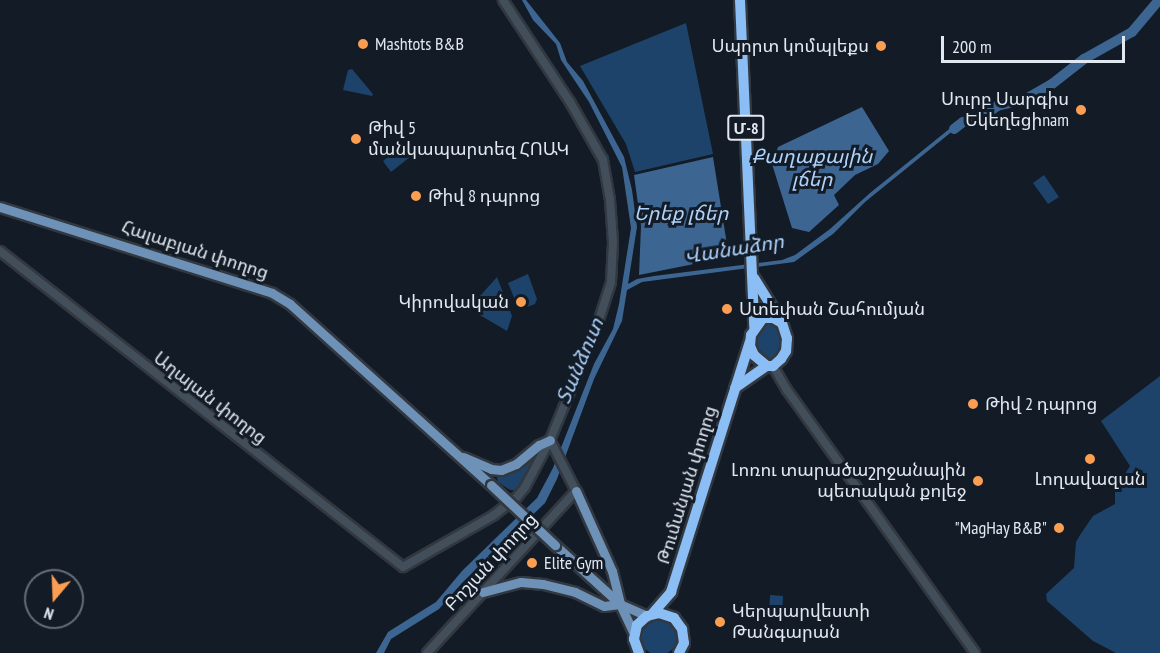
<!DOCTYPE html>
<meta charset="utf-8">
<style>
body{margin:0}
#map{position:relative;width:1160px;height:653px;overflow:hidden;background:#121b26;font-family:"PT Sans Narrow","Noto Sans Armenian",sans-serif}
div>[style]{position:absolute}
.green>*{inset:0;background:#1e436a}
.round{border-radius:50%}
.water>*{inset:0;background:#3d6591}
.river>*{height:10px;margin:-5px;padding:0 5px;transform-origin:5px;border-radius:5px;background:#3d6591}
.roads{filter:drop-shadow(2px 0 #323840) drop-shadow(-2px 0 #323840) drop-shadow(0 2px #323840) drop-shadow(0 -2px #323840)}
.minor>*{height:8px;margin:-4px;padding:0 4px;transform-origin:4px;border-radius:4px;background:#434e5b}
.major>*{height:9px;margin:-4.5px;padding:0 4.5px;transform-origin:4.5px;border-radius:4.5px;background:#6e91b7}
.highway>*{height:10px;margin:-5px;padding:0 5px;transform-origin:5px;border-radius:5px;background:#8bbef5}
.bridges{filter:drop-shadow(2px 0 #323840) drop-shadow(-2px 0 #323840) drop-shadow(0 2px #323840) drop-shadow(0 -2px #323840)}
.major-bridge>*{height:9px;margin:-4.5px;padding:0 4.5px;transform-origin:4.5px;border-radius:4.5px;background:#6e91b7}
.dots>*{width:16px;height:16px;translate:-50% -50%;box-sizing:border-box;border:3px solid #121b26;border-radius:50%}
span{translate:-50% -50%;white-space:nowrap;text-align:center;line-height:1.15;-webkit-text-stroke:6px #121b26;paint-order:stroke}
.shield-label span{padding:2px 4px;background:#121b26;border:2px solid;border-radius:4px;-webkit-text-stroke-width:0}
.shield-label{font-size:16px;color:#e1e8ef;font-weight:700}
.poi-label{font-size:18px;color:#e1e8ef}
.left{translate:0 -50%;text-align:left}
.right{translate:-100% -50%;text-align:right}
.street-label{font-size:18px;color:#e1e8ef}
.water-label{font-size:20px;color:#aed2fa;font-style:italic}
.north{position:absolute;left:24px;top:569px;width:60px;height:60px;box-sizing:border-box;background:#121b26;border:2px solid #656d76;border-radius:50%;rotate:199deg;font-size:16px;font-weight:700;line-height:24px;text-align:center;color:#e1e8ef}
.north::after{content:'';display:block;margin:auto;width:21px;height:27px;background:#fb9e51;clip-path:polygon(50% 0,100% 100%,50% 72%,0 100%)}
.scale{position:absolute;left:941px;top:36px;width:184px;height:27px;box-sizing:border-box;border:3px solid #e1e8ef;border-top:0;padding-left:8px;font-size:18px;line-height:21px;white-space:nowrap;color:#e1e8ef;-webkit-text-stroke:4px #121b26;paint-order:stroke}
</style>
<div id="map">
<div class="green">
<div style="clip-path:polygon(686px 23px,713px 154px,635px 172px,626px 144px,580px 66px)"></div>
<div style="clip-path:polygon(352px 69px,373px 94px,372px 96px,343px 90px,348px 70px)"></div>
<div style="clip-path:polygon(402px 146px,410px 157px,391px 172px,383px 161px)"></div>
<div style="clip-path:polygon(1044px 175px,1059px 197px,1048px 204px,1033px 183px)"></div>
<div style="clip-path:polygon(528px 274px,537px 299px,535px 304px,519px 310px,508px 283px)"></div>
<div style="clip-path:polygon(497px 277px,512px 316px,507px 331px,478px 314px,482px 302px,479px 297px)"></div>
<div style="clip-path:polygon(765px 321px,775px 324px,782px 336px,776px 357px,769px 362px,762px 360px,755px 346px)"></div>
<div style="clip-path:polygon(1160px 376px,1160px 653px,1116px 653px,1093px 641px,1047px 601px,1046px 594px,1074px 568px,1076px 542px,1080px 535px,1093px 516px,1115px 504px,1115px 489px,1130px 466px,1101px 421px)"></div>
<div style="clip-path:polygon(536px 452px,537px 457px,517px 490px,510px 490px,498px 482px,496px 474px)"></div>
<div style="clip-path:polygon(770px 595px,783px 596px,782px 617px,769px 617px)"></div>
<div class="round" style="left:641px;top:619px;width:36px;height:36px"></div>
</div>
<div class="water">
<div style="clip-path:polygon(522px 0,526px 0,560px 43px,567px 62px,583px 81px,624px 157px,632px 190px,637px 227px,628px 284px,637px 279px,654px 276px,782px 260px,795px 255px,830px 229px,870px 193px,948px 130px,960px 121px,965px 121px,865px 202px,833px 234px,794px 262px,642px 282px,627px 290px,622px 321px,594px 379px,557px 479px,545px 503px,462px 583px,439px 609px,391px 639px,384px 653px,376px 653px,388px 632px,436px 602px,462px 571px,537px 498px,553px 468px,594px 364px,613px 329px,619px 304px,631px 228px,622px 167px,589px 102px,561px 60px,556px 44px,533px 20px)"></div>
<div style="clip-path:polygon(862px 107px,889px 151px,878px 164px,855px 175px,834px 195px,839px 205px,809px 232px,792px 228px,772px 164px,778px 147px)"></div>
<div style="clip-path:polygon(713px 157px,729px 257px,639px 275px,641px 226px,634px 175px)"></div>
</div>
<div class="river">
<div style="left:954px;top:129px;width:11px;rotate:-38deg"></div>
<div style="left:963px;top:122px;width:20px;rotate:-15deg"></div>
<div style="left:982px;top:117px;width:19px;rotate:-36deg"></div>
<div style="left:997px;top:106px;width:28px;rotate:-13deg"></div>
<div style="left:1024px;top:100px;width:32px;rotate:-30deg"></div>
<div style="left:1052px;top:84px;width:41px;rotate:-38deg"></div>
<div style="left:1084px;top:59px;width:55px;rotate:-29.4deg"></div>
<div style="left:1132px;top:32px;width:42px;rotate:-49.8deg"></div>
</div>
<div class="roads">
<div class="minor">
<div style="left:0;top:251px;width:512px;rotate:38.1deg"></div>
<div style="left:403px;top:567px;width:105px;rotate:-29.7deg"></div>
<div style="left:494px;top:515px;width:29px;rotate:-38deg"></div>
<div style="left:517px;top:497px;width:13px;rotate:-51deg"></div>
<div style="left:525px;top:487px;width:53px;rotate:-62deg"></div>
<div style="left:550px;top:440px;width:123px;rotate:-67.6deg"></div>
<div style="left:597px;top:326px;width:46px;rotate:-72.3deg"></div>
<div style="left:611px;top:282px;width:40px;rotate:-87.1deg"></div>
<div style="left:613px;top:242px;width:42px;rotate:-94.1deg"></div>
<div style="left:610px;top:200px;width:41px;rotate:-99.9deg"></div>
<div style="left:603px;top:160px;width:67px;rotate:-119.6deg"></div>
<div style="left:570px;top:102px;width:122px;rotate:-123.3deg"></div>
<div style="left:773px;top:366px;width:28px;rotate:60deg"></div>
<div style="left:787px;top:390px;width:323px;rotate:54.4deg"></div>
<div style="left:427px;top:653px;width:220px;rotate:-47.4deg"></div>
<div style="left:576px;top:491px;width:57px;rotate:-117deg"></div>
</div>
<div class="major">
<div style="left:0;top:207px;width:285px;rotate:17.5deg"></div>
<div style="left:272px;top:293px;width:21px;rotate:31deg"></div>
<div style="left:290px;top:304px;width:270px;rotate:42deg"></div>
<div style="left:463px;top:457px;width:30px;rotate:23deg"></div>
<div style="left:491px;top:469px;width:10px;rotate:6deg"></div>
<div style="left:501px;top:470px;width:16px;rotate:-22deg"></div>
<div style="left:516px;top:464px;width:30px;rotate:-40deg"></div>
<div style="left:539px;top:445px;width:12px;rotate:-24deg"></div>
<div style="left:576px;top:491px;width:88px;rotate:65.8deg"></div>
<div style="left:612px;top:571px;width:34px;rotate:76deg"></div>
<div style="left:620px;top:604px;width:33px;rotate:65deg"></div>
<div style="left:555px;top:545px;width:88px;rotate:42.2deg"></div>
<div style="left:620px;top:604px;width:30px;rotate:24deg"></div>
<div style="left:483px;top:592px;width:39px;rotate:-15deg"></div>
<div style="left:521px;top:582px;width:22px;rotate:5deg"></div>
<div style="left:543px;top:584px;width:33px;rotate:14deg"></div>
<div style="left:575px;top:592px;width:32px;rotate:26deg"></div>
<div style="left:604px;top:606px;width:16px;rotate:-7deg"></div>
</div>
<div class="highway">
<div style="left:740px;top:0;width:327px;rotate:87.5deg"></div>
<div style="left:754px;top:278px;width:53px;rotate:58.1deg"></div>
<div style="left:782px;top:323px;width:16px;rotate:72deg"></div>
<div style="left:787px;top:338px;width:13px;rotate:94deg"></div>
<div style="left:786px;top:351px;width:9px;rotate:122deg"></div>
<div style="left:781px;top:359px;width:11px;rotate:139deg"></div>
<div style="left:773px;top:366px;width:6px;rotate:180deg"></div>
<div style="left:767px;top:366px;width:17px;rotate:-140deg"></div>
<div style="left:754px;top:355px;width:10px;rotate:-114deg"></div>
<div style="left:750px;top:346px;width:11px;rotate:-85deg"></div>
<div style="left:751px;top:335px;width:21px;rotate:-55deg"></div>
<div style="left:763px;top:318px;width:10px"></div>
<div style="left:773px;top:318px;width:10px;rotate:29deg"></div>
<div style="left:735px;top:388px;width:39px;rotate:-35deg"></div>
<div style="left:653px;top:613px;width:28px;rotate:-49deg"></div>
<div style="left:671px;top:592px;width:262px;rotate:-72.5deg"></div>
<div style="left:639px;top:653px;width:15px;rotate:-110deg"></div>
<div style="left:634px;top:639px;width:14px;rotate:-78deg"></div>
<div style="left:637px;top:625px;width:13px;rotate:-42deg"></div>
<div style="left:647px;top:616px;width:12px;rotate:-14deg"></div>
<div style="left:659px;top:613px;width:16px;rotate:18deg"></div>
<div style="left:674px;top:618px;width:14px;rotate:54deg"></div>
<div style="left:682px;top:629px;width:14px;rotate:82deg"></div>
<div style="left:684px;top:643px;width:11px;rotate:117deg"></div>
</div>
</div>
<div class="bridges">
<div class="major-bridge">
<div style="left:491px;top:485px;width:88px;rotate:43.2deg"></div>
</div>
</div>
<div class="dots">
<div style="left:363px;top:44px;background:#fb9e51"></div>
<div style="left:881px;top:46px;background:#fb9e51"></div>
<div style="left:1081px;top:110px;background:#fb9e51"></div>
<div style="left:356px;top:139px;background:#fb9e51"></div>
<div style="left:416px;top:196px;background:#fb9e51"></div>
<div style="left:521px;top:302px;background:#fb9e51"></div>
<div style="left:727px;top:309px;background:#fb9e51"></div>
<div style="left:973px;top:404px;background:#fb9e51"></div>
<div style="left:1090px;top:459px;background:#fb9e51"></div>
<div style="left:978px;top:481px;background:#fb9e51"></div>
<div style="left:1059px;top:528px;background:#fb9e51"></div>
<div style="left:532px;top:563px;background:#fb9e51"></div>
<div style="left:720px;top:622px;background:#fb9e51"></div>
</div>
<div class="shield-label">
<span style="left:746px;top:128px">Մ-8</span>
</div>
<div class="poi-label">
<span class="left" style="left:375px;top:44px">Mashtots B&amp;B</span>
<span class="right" style="left:869px;top:46px">Սպորտ կոմպլեքս</span>
<span class="right" style="left:1069px;top:110px">Սուրբ Սարգիս<br>Եկեղեցիnam</span>
<span class="left" style="left:368px;top:139px">Թիվ 5<br>մանկապարտեզ ՀՈԱԿ</span>
<span class="left" style="left:428px;top:196px">Թիվ 8 դպրոց</span>
<span class="right" style="left:509px;top:302px">Կիրովական</span>
<span class="left" style="left:739px;top:309px">Ստեփան Շահումյան</span>
<span class="left" style="left:985px;top:404px">Թիվ 2 դպրոց</span>
<span class="right" style="left:966px;top:481px">Լոռու տարածաշրջանային<br>պետական քոլեջ</span>
<span style="left:1090px;top:479px">Լողավազան</span>
<span class="right" style="left:1047px;top:528px">"MagHay B&amp;B"</span>
<span class="left" style="left:544px;top:563px">Elite Gym</span>
<span class="left" style="left:732px;top:622px">Կերպարվեստի<br>Թանգարան</span>
</div>
<div class="street-label">
<span style="left:195px;top:250px;rotate:18deg">Հալաբյան փողոց</span>
<span style="left:210px;top:398px;rotate:38deg">Աղայան փողոց</span>
<span style="left:687px;top:485px;rotate:-73deg">Թումանյան փողոց</span>
<span style="left:491px;top:562px;rotate:-47deg">Բոշյան փողոց</span>
</div>
<div class="water-label">
<span style="left:812px;top:168px">Քաղաքային<br>լճեր</span>
<span style="left:681px;top:213px">Երեք լճեր</span>
<span style="left:734px;top:249px;rotate:-9deg">Վանաձոր</span>
<span style="left:580px;top:361px;rotate:-67deg">Տանձուտ</span>
</div>
<div class="north">N</div>
<div class="scale">200 m</div>
</div>
